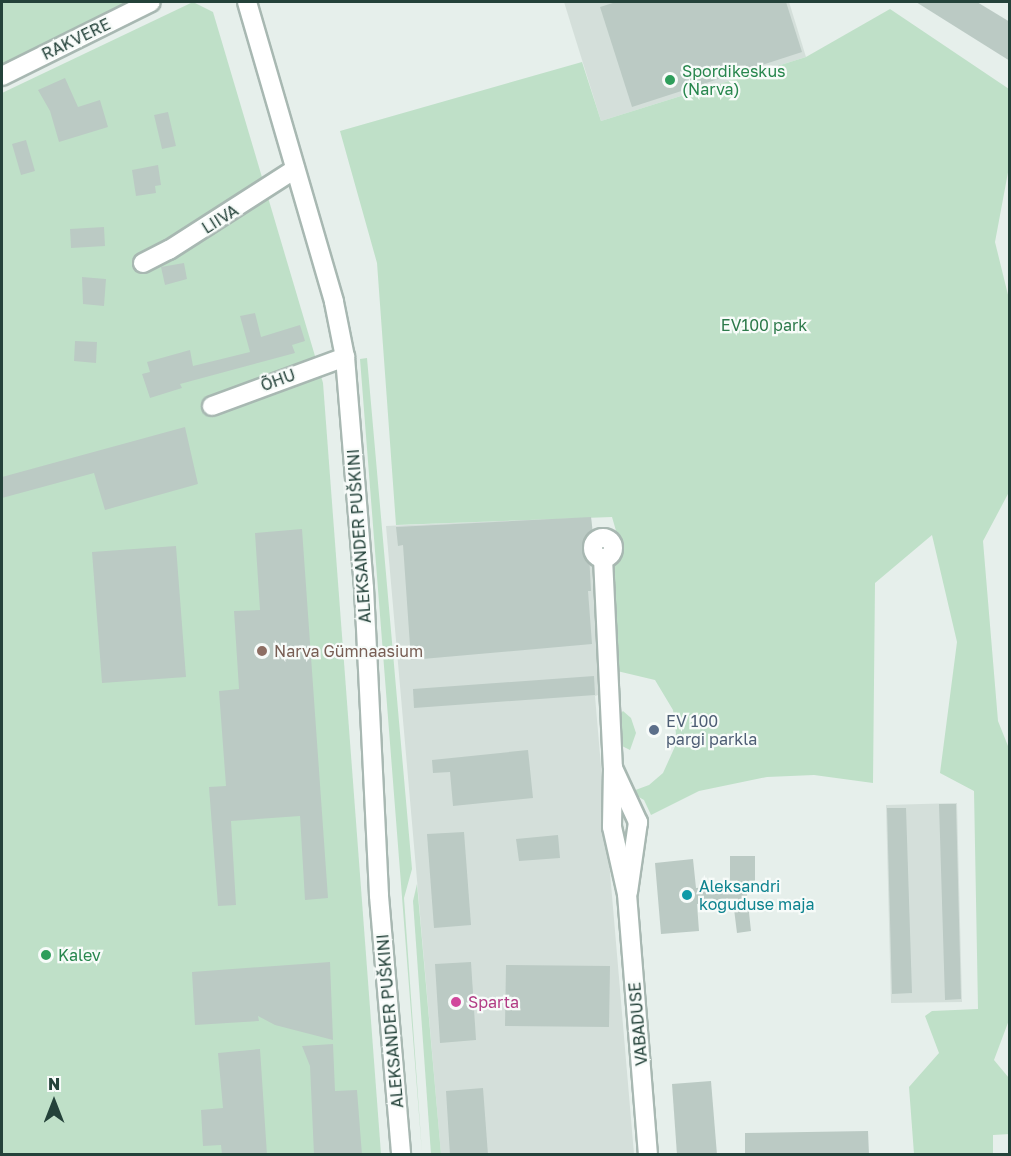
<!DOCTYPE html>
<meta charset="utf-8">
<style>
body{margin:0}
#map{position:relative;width:1011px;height:1156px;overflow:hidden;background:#e6efeb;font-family:"Golos Text",sans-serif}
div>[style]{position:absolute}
.built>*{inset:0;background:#d4dfda}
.green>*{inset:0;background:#bfe0c8}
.building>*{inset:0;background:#bbcac4}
.roads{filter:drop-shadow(2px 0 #a8b8b2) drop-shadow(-2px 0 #a8b8b2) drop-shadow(0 2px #a8b8b2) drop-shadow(0 -2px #a8b8b2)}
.street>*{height:18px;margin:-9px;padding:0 9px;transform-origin:9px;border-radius:9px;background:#fff}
.street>.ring{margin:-9px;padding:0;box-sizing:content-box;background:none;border:18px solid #fff;border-radius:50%}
.secondary>*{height:18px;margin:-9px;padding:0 9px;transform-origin:9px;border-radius:9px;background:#fff}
.dots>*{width:16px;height:16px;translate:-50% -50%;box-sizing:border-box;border:3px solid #f7fbf9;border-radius:50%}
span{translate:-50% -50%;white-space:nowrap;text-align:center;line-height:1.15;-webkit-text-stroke:4.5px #f7fbf9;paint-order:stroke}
.street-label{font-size:16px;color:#24423a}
.leisure-label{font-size:16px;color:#27864d}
.left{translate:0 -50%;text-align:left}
.park-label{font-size:16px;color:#2d7a4b}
.education-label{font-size:16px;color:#785e54}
.service-label{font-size:16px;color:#4e5e75}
.culture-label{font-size:16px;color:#0d838f}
.hotel-label{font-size:16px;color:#b23c85}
.frame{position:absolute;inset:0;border:3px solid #24423a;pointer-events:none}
.north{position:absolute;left:24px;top:1072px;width:60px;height:60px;-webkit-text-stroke:4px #f7fbf9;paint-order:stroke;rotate:0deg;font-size:16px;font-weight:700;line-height:24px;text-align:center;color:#24423a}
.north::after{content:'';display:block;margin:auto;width:21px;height:27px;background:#24423a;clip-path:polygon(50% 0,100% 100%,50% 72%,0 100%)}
</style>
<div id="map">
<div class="built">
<div style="clip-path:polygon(564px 2px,789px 2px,806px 57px,601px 121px)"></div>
<div style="clip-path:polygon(591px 517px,604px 693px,595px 696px,634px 1154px,441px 1154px,386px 526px)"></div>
<div style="clip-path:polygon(957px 803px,962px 1002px,891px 1003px,886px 805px)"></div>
</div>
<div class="green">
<div style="clip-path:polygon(2px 2px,152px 2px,2px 76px)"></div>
<div style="clip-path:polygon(193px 2px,213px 12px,323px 383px,381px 1154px,2px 1154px,2px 93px)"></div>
<div style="clip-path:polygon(890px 9px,1009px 89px,1009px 167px,995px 242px,1010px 303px,1009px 492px,983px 541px,998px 721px,1010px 751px,1009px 1020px,994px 1060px,1009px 1078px,1010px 1134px,993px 1135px,993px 1154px,914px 1154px,909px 1087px,939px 1053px,925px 1016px,932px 1011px,978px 1009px,974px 791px,940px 773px,957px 642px,932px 535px,875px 583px,873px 783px,814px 775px,767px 777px,699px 791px,651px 815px,644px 800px,630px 792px,649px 785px,663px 773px,677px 742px,673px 710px,655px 680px,617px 671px,611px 570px,621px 548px,612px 517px,396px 525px,377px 263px,340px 131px,582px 62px,601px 121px,806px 57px)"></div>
<div style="clip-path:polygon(367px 358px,412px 869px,404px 898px,422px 1153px,360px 359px)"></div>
<div style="clip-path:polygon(623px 711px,631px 718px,636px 733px,630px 750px,620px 745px,620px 714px)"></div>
<div style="clip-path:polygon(417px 884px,441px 1154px,431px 1154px,413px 901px)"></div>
</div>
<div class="building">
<div style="clip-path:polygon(616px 2px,786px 2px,802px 52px,632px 107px,600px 7px)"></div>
<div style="clip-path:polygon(916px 2px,977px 2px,1010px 22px,1010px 61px)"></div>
<div style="clip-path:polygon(65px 78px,78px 107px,100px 100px,108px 127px,59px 142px,50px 111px,38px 90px)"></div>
<div style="clip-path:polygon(168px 112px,176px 146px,162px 149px,154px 115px)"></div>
<div style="clip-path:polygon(26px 140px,35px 171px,21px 175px,12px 144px)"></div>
<div style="clip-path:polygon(158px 165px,161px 185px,155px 186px,156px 193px,136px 196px,132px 170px)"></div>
<div style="clip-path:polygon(104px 227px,105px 246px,71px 248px,70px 229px)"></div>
<div style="clip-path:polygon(184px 263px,187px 279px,165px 285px,161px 267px)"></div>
<div style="clip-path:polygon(82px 277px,106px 279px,104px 306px,83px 304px)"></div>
<div style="clip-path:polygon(255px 313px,261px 337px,300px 325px,305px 341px,292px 345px,295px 353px,180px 384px,182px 388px,150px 398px,142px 374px,150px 372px,147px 362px,190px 350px,193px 366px,250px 352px,240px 316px)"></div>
<div style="clip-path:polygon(75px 341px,97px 342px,96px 363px,74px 361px)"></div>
<div style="clip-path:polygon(185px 427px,198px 484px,105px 510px,94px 473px,2px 498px,2px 477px)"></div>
<div style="clip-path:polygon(591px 517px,593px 534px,588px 534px,591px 591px,588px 591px,592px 644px,411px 660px,403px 545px,398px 546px,396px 527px)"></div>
<div style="clip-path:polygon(302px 529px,328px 898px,305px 900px,300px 816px,231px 821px,236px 905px,218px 906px,209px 787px,226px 786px,219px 691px,239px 689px,234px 611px,260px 610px,255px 533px)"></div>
<div style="clip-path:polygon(176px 546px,186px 677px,102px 683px,92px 552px)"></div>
<div style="clip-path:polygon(594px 676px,595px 695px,414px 708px,413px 689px)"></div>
<div style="clip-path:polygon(528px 750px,533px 798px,453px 806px,450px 772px,433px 773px,432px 760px)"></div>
<div style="clip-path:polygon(939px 804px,956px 804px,961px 999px,945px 1000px)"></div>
<div style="clip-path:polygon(887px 808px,906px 808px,912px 993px,892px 994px)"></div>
<div style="clip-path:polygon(464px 832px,471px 925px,434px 928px,427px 834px)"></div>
<div style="clip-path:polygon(558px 835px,560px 858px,519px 861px,516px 839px)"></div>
<div style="clip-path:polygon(730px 856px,755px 856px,755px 894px,747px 894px,751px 931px,737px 933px,733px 901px,697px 904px,699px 931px,661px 934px,655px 863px,693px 859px,696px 888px,730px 885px)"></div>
<div style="clip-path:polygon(330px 962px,333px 1040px,275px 1025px,258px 1016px,259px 1021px,195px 1025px,192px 972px)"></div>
<div style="clip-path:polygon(471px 962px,476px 1040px,440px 1043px,435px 964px)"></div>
<div style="clip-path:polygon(506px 965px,610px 966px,609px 1027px,505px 1026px)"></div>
<div style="clip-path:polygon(333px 1044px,335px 1091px,357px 1090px,362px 1155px,314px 1155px,310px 1066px,302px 1046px)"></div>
<div style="clip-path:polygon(260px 1049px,267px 1155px,222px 1155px,221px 1145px,203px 1146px,201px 1110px,223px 1108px,218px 1053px)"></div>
<div style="clip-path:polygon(711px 1081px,717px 1155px,677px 1155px,672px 1084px)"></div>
<div style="clip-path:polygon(483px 1088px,488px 1155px,450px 1155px,446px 1091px)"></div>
<div style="clip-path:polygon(868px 1131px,869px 1155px,745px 1155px,745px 1133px)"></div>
</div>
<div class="roads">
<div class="street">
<div style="left:143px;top:263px;width:29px;rotate:-27deg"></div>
<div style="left:169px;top:250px;width:150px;rotate:-32.7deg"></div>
<div style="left:212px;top:406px;width:142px;rotate:-20.2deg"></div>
<div class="ring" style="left:593px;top:538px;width:2px;height:2px"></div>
<div style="left:603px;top:558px;width:210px;rotate:87.3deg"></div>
<div style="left:613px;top:768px;width:59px;rotate:91deg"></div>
<div style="left:612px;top:827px;width:69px;rotate:77.4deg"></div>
<div style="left:627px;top:894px;width:261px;rotate:85.4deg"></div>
<div style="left:613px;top:768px;width:60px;rotate:65.2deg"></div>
<div style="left:638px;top:822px;width:71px;rotate:98.1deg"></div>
</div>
<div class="secondary">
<div style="left:247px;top:2px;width:312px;rotate:73.8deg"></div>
<div style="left:334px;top:302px;width:56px;rotate:78.7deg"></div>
<div style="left:345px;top:357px;width:232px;rotate:85.3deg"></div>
<div style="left:364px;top:588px;width:308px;rotate:87.2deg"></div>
<div style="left:379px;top:896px;width:259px;rotate:85.1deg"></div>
<div style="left:2px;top:76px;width:166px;rotate:-26.4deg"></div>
</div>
</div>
<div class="dots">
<div style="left:670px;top:80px;background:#2e9e5b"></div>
<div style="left:262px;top:651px;background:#8d6e63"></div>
<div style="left:654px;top:730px;background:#5c6f8a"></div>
<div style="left:687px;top:895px;background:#0f9aa8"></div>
<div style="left:46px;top:955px;background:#2e9e5b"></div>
<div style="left:456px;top:1002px;background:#d1479c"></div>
</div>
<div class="street-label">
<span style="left:76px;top:39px;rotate:-26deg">RAKVERE</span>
<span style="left:220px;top:219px;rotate:-32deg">LIIVA</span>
<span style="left:278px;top:380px;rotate:-20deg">ÕHU</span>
<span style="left:359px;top:536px;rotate:-94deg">ALEKSANDER PUŠKINI</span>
<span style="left:390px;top:1021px;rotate:-95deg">ALEKSANDER PUŠKINI</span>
<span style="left:638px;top:1024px;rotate:-95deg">VABADUSE</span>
</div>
<div class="leisure-label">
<span class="left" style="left:682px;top:80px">Spordikeskus<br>(Narva)</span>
<span class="left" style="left:58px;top:955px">Kalev</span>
</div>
<div class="park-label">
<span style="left:764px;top:325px">EV100 park</span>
</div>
<div class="education-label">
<span class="left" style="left:274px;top:651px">Narva Gümnaasium</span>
</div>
<div class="service-label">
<span class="left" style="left:666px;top:730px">EV 100<br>pargi parkla</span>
</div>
<div class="culture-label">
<span class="left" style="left:699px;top:895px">Aleksandri<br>koguduse maja</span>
</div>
<div class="hotel-label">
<span class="left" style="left:468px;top:1002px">Sparta</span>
</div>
<div class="frame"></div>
<div class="north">N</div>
</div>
